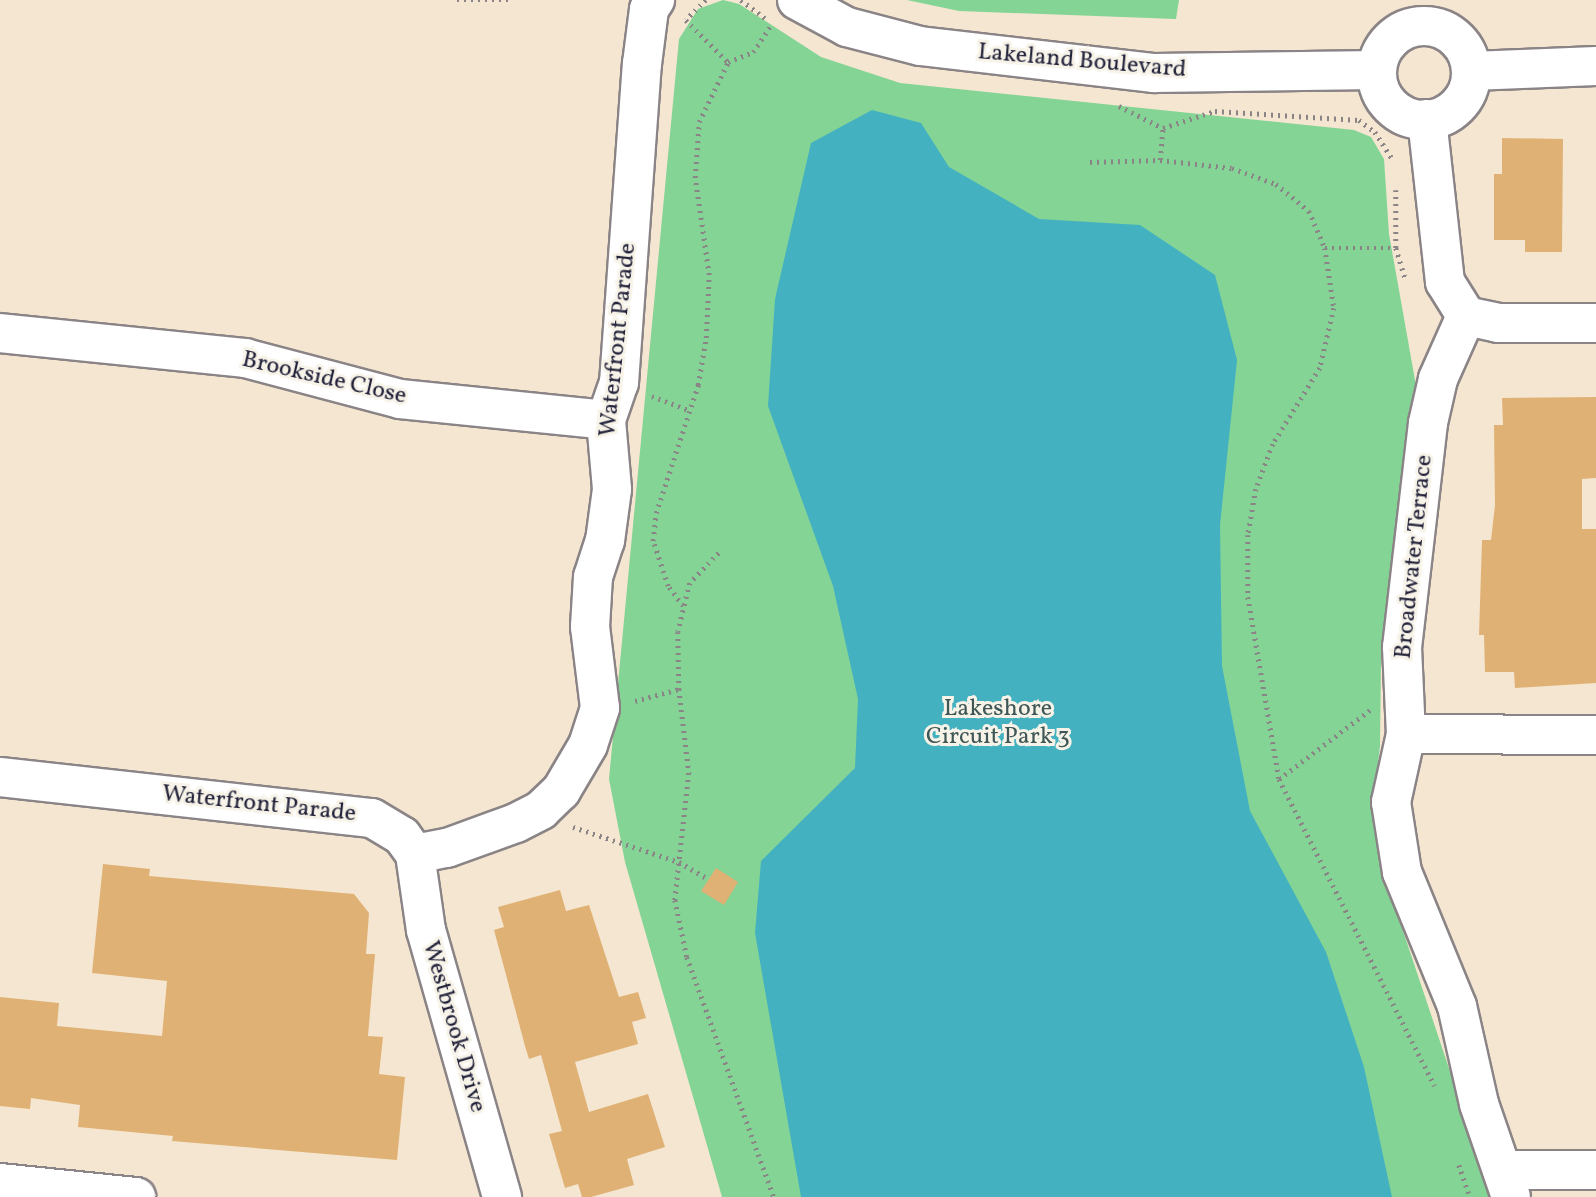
<!DOCTYPE html>
<style>
body{margin:0}
#map{position:relative;width:1596px;height:1197px;overflow:hidden;background:#f4e6d0;font-family:Vollkorn,serif}
div>[style]{position:absolute}
.green>*{inset:0;background:#83d495}
.water>*{inset:0;background:#43b1c0}
.building>*{inset:0;background:#e0b174}
.path>*{height:4.5px;margin-top:-2.25px;transform-origin:0;background:repeating-linear-gradient(90deg,#8b8486 0 2px,transparent 0 7px)}
.roads{filter:drop-shadow(2px 0 #8b8486) drop-shadow(-2px 0 #8b8486) drop-shadow(0 2px #8b8486) drop-shadow(0 -2px #8b8486)}
.minor>*{height:38px;margin:-19px;padding:0 19px;transform-origin:19px;border-radius:19px;background:#fff}
.minor>.ring{margin:-19px;padding:0;box-sizing:content-box;background:none;border:38px solid #fff;border-radius:50%}
span{translate:-50% -50%;white-space:nowrap;text-align:center;line-height:1.15;-webkit-text-stroke:6px #f7f3e8;paint-order:stroke}
.street-label{font-size:24px;color:#22223b}
.park-label{font-size:24px;color:#3f5756}
</style>
<div id="map">
<div class="green">
<div style="clip-path:polygon(723px 0,739px 4px,821px 57px,900px 83px,1354px 130px,1371px 137px,1384px 159px,1389px 234px,1418px 397px,1381px 659px,1380px 746px,1373px 807px,1384px 874px,1492px 1197px,722px 1197px,625px 862px,609px 779px,679px 39px,698px 9px)"></div>
<div style="clip-path:polygon(907px 0,1179px 0,1176px 19px,959px 11px)"></div>
</div>
<div class="water">
<div style="clip-path:polygon(872px 110px,921px 123px,949px 167px,1039px 219px,1140px 225px,1215px 275px,1237px 360px,1220px 525px,1222px 666px,1250px 811px,1326px 952px,1364px 1067px,1392px 1197px,801px 1197px,755px 933px,761px 861px,855px 768px,858px 699px,833px 586px,768px 406px,775px 299px,811px 143px)"></div>
</div>
<div class="building">
<div style="clip-path:polygon(1502px 138px,1563px 139px,1562px 252px,1525px 252px,1525px 240px,1494px 240px,1494px 174px,1502px 174px)"></div>
<div style="clip-path:polygon(1596px 397px,1596px 478px,1582px 479px,1582px 529px,1596px 529px,1596px 683px,1515px 688px,1514px 672px,1485px 672px,1484px 635px,1479px 635px,1482px 540px,1491px 540px,1495px 505px,1494px 425px,1503px 425px,1502px 398px)"></div>
<div style="clip-path:polygon(103px 864px,150px 869px,149px 876px,354px 894px,369px 913px,366px 954px,375px 954px,368px 1036px,383px 1037px,379px 1074px,405px 1077px,397px 1160px,172px 1141px,173px 1136px,78px 1127px,80px 1105px,31px 1098px,30px 1109px,0 1106px,0 997px,59px 1003px,57px 1026px,162px 1036px,167px 981px,92px 973px)"></div>
<div style="clip-path:polygon(716px 868px,738px 882px,724px 905px,701px 891px)"></div>
<div style="clip-path:polygon(560px 890px,566px 911px,589px 905px,619px 997px,638px 992px,646px 1018px,632px 1022px,638px 1044px,575px 1062px,589px 1112px,648px 1094px,665px 1147px,627px 1159px,634px 1185px,591px 1197px,582px 1197px,578px 1184px,565px 1188px,549px 1134px,562px 1131px,541px 1055px,529px 1059px,525px 1046px,494px 930px,504px 927px,498px 907px)"></div>
</div>
<div class="path">
<div style="left:457px;top:0;width:56px"></div>
<div style="left:706px;top:0;width:28px;rotate:135deg"></div>
<div style="left:686px;top:20px;width:59px;rotate:45deg"></div>
<div style="left:741px;top:0;width:30px;rotate:37deg"></div>
<div style="left:1119px;top:106px;width:49px;rotate:26.6deg"></div>
<div style="left:1163px;top:128px;width:55px;rotate:-18.1deg"></div>
<div style="left:1215px;top:111px;width:144px;rotate:3.6deg"></div>
<div style="left:1359px;top:120px;width:20px;rotate:37deg"></div>
<div style="left:1375px;top:132px;width:33px;rotate:57deg"></div>
<div style="left:1160px;top:160px;width:32px;rotate:-85deg"></div>
<div style="left:1090px;top:162px;width:70px;rotate:-1.6deg"></div>
<div style="left:1160px;top:160px;width:72px;rotate:6.3deg"></div>
<div style="left:1232px;top:168px;width:47px;rotate:20deg"></div>
<div style="left:1276px;top:184px;width:43px;rotate:39.3deg"></div>
<div style="left:1309px;top:211px;width:40px;rotate:66.6deg"></div>
<div style="left:1325px;top:248px;width:61px;rotate:81.5deg"></div>
<div style="left:1334px;top:308px;width:62px;rotate:103.1deg"></div>
<div style="left:1320px;top:368px;width:89px;rotate:121.7deg"></div>
<div style="left:1273px;top:444px;width:48px;rotate:110.7deg"></div>
<div style="left:1256px;top:489px;width:47px;rotate:99.9deg"></div>
<div style="left:1248px;top:535px;width:62px;rotate:90deg"></div>
<div style="left:1248px;top:597px;width:185px;rotate:80.3deg"></div>
<div style="left:1279px;top:779px;width:344px;rotate:63.1deg"></div>
<div style="left:1396px;top:190px;width:58px;rotate:90deg"></div>
<div style="left:1396px;top:248px;width:34px;rotate:73deg"></div>
<div style="left:1325px;top:248px;width:71px"></div>
<div style="left:652px;top:396px;width:39px;rotate:21deg"></div>
<div style="left:719px;top:553px;width:42px;rotate:134deg"></div>
<div style="left:690px;top:583px;width:50px;rotate:103.8deg"></div>
<div style="left:678px;top:632px;width:57px;rotate:89deg"></div>
<div style="left:679px;top:689px;width:85px;rotate:83.2deg"></div>
<div style="left:689px;top:773px;width:128px;rotate:96.3deg"></div>
<div style="left:675px;top:900px;width:58px;rotate:78.1deg"></div>
<div style="left:687px;top:957px;width:255px;rotate:70.1deg"></div>
<div style="left:683px;top:606px;width:25px;rotate:-127deg"></div>
<div style="left:668px;top:586px;width:47px;rotate:-108.4deg"></div>
<div style="left:653px;top:541px;width:28px;rotate:-84deg"></div>
<div style="left:656px;top:513px;width:135px;rotate:-71.8deg"></div>
<div style="left:698px;top:385px;width:48px;rotate:-80.3deg"></div>
<div style="left:706px;top:338px;width:63px;rotate:-87.3deg"></div>
<div style="left:709px;top:275px;width:98px;rotate:-98.2deg"></div>
<div style="left:695px;top:178px;width:56px;rotate:-85.9deg"></div>
<div style="left:699px;top:122px;width:67px;rotate:-64.2deg"></div>
<div style="left:728px;top:62px;width:27px;rotate:-22deg"></div>
<div style="left:753px;top:52px;width:34px;rotate:-56deg"></div>
<div style="left:635px;top:701px;width:46px;rotate:-15.3deg"></div>
<div style="left:1279px;top:779px;width:114px;rotate:-37.2deg"></div>
<div style="left:573px;top:827px;width:112px;rotate:18.3deg"></div>
<div style="left:679px;top:862px;width:34px;rotate:30deg"></div>
<div style="left:1459px;top:1165px;width:34px;rotate:71deg"></div>
</div>
<div class="roads">
<div class="minor">
<div style="left:797px;top:0;width:57px;rotate:28.4deg"></div>
<div style="left:847px;top:27px;width:75px;rotate:14.6deg"></div>
<div style="left:920px;top:46px;width:236px;rotate:6.6deg"></div>
<div style="left:1154px;top:73px;width:223px;rotate:-0.8deg"></div>
<div class="ring" style="left:1377px;top:26px;width:56px;height:56px"></div>
<div style="left:1472px;top:71px;width:124px;rotate:-2.3deg"></div>
<div style="left:1427px;top:119px;width:164px;rotate:83.7deg"></div>
<div style="left:1445px;top:282px;width:40px;rotate:58deg"></div>
<div style="left:1466px;top:316px;width:69px;rotate:114deg"></div>
<div style="left:1438px;top:379px;width:45px;rotate:102.8deg"></div>
<div style="left:1428px;top:423px;width:226px;rotate:96.6deg"></div>
<div style="left:1402px;top:647px;width:87px;rotate:87.4deg"></div>
<div style="left:1406px;top:734px;width:70px;rotate:102.4deg"></div>
<div style="left:1391px;top:802px;width:71px;rotate:81.1deg"></div>
<div style="left:1402px;top:872px;width:145px;rotate:67.7deg"></div>
<div style="left:1457px;top:1006px;width:100px;rotate:77.3deg"></div>
<div style="left:1479px;top:1104px;width:98px;rotate:71deg"></div>
<div style="left:1466px;top:316px;width:33px;rotate:12deg"></div>
<div style="left:1498px;top:323px;width:98px"></div>
<div style="left:0;top:333px;width:246px;rotate:5.8deg"></div>
<div style="left:245px;top:358px;width:160px;rotate:14.8deg"></div>
<div style="left:400px;top:399px;width:207px;rotate:5.8deg"></div>
<div style="left:1406px;top:734px;width:190px;rotate:0.3deg"></div>
<div style="left:0;top:777px;width:374px;rotate:6.3deg"></div>
<div style="left:372px;top:818px;width:35px;rotate:31deg"></div>
<div style="left:402px;top:836px;width:22px;rotate:54deg"></div>
<div style="left:415px;top:854px;width:33px;rotate:-11deg"></div>
<div style="left:447px;top:848px;width:73px;rotate:-19.9deg"></div>
<div style="left:516px;top:823px;width:28px;rotate:-27deg"></div>
<div style="left:541px;top:810px;width:28px;rotate:-44deg"></div>
<div style="left:561px;top:791px;width:53px;rotate:-59.6deg"></div>
<div style="left:588px;top:745px;width:39px;rotate:-72deg"></div>
<div style="left:600px;top:708px;width:82px;rotate:-97deg"></div>
<div style="left:590px;top:627px;width:50px;rotate:-86.6deg"></div>
<div style="left:593px;top:577px;width:38px;rotate:-72deg"></div>
<div style="left:605px;top:541px;width:52px;rotate:-82.3deg"></div>
<div style="left:612px;top:489px;width:69px;rotate:-95deg"></div>
<div style="left:606px;top:420px;width:39px;rotate:-71deg"></div>
<div style="left:619px;top:383px;width:320px;rotate:-85.9deg"></div>
<div style="left:642px;top:64px;width:55px;rotate:-82.7deg"></div>
<div style="left:649px;top:9px;width:11px;rotate:-56deg"></div>
<div style="left:415px;top:854px;width:77px;rotate:81.8deg"></div>
<div style="left:426px;top:930px;width:278px;rotate:74.1deg"></div>
<div style="left:1502px;top:1170px;width:94px"></div>
<div style="left:0;top:1183px;width:137px;rotate:5.9deg"></div>
</div>
</div>
<div class="street-label">
<span style="left:1082px;top:62px;rotate:5deg">Lakeland Boulevard</span>
<span style="left:619px;top:340px;rotate:-84deg">Waterfront Parade</span>
<span style="left:324px;top:379px;rotate:13deg">Brookside Close</span>
<span style="left:1415px;top:557px;rotate:-84deg">Broadwater Terrace</span>
<span style="left:259px;top:805px;rotate:6deg">Waterfront Parade</span>
<span style="left:453px;top:1027px;rotate:74deg">Westbrook Drive</span>
</div>
<div class="park-label">
<span style="left:998px;top:724px">Lakeshore<br>Circuit Park 3</span>
</div>
</div>
